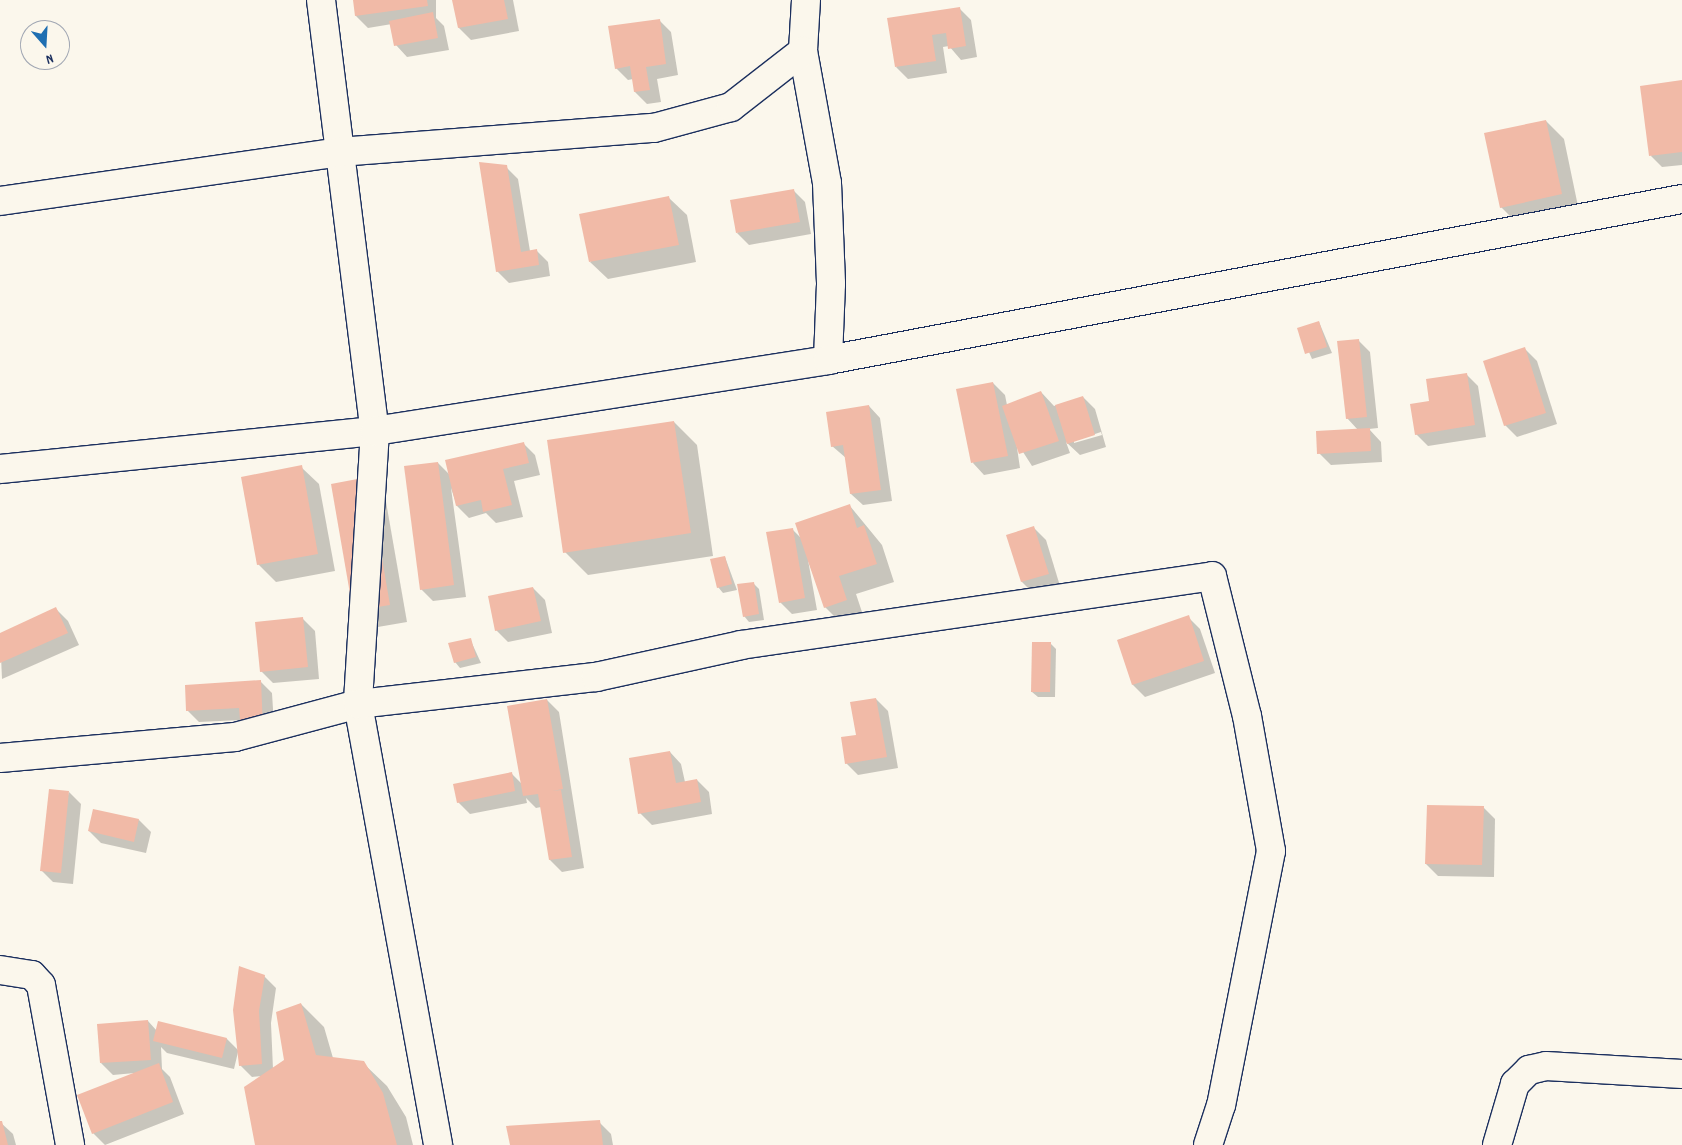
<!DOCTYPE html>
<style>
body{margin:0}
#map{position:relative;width:1682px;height:1145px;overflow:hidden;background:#fbf7ec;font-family:Dekko,sans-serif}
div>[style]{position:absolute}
.shadow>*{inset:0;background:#0003}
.building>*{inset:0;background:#f1baa7}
.roads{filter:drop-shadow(1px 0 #1b2f5e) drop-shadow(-1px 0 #1b2f5e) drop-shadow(0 1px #1b2f5e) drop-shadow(0 -1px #1b2f5e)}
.street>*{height:28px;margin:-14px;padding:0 14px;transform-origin:14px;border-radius:14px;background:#fbf7ec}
span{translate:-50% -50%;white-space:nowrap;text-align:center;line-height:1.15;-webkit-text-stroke:4px #fbf7ec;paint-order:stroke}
.north{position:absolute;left:20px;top:20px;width:50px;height:50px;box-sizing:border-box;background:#fbf7ec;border:1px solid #a1a7b3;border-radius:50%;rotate:161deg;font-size:14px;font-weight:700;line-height:20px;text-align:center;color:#1b2f5e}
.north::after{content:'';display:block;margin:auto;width:18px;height:22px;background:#1f6fb2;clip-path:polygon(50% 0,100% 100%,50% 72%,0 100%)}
</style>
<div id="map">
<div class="shadow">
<div style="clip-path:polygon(354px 0,436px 0,436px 18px,444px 26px,449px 50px,407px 57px,396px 45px,392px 24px,368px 28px,356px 16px)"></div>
<div style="clip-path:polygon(453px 0,513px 0,519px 31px,471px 40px,459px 28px)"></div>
<div style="clip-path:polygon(959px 8px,971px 20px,977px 57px,961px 60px,949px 46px,943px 47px,947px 73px,908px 79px,896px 67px)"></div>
<div style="clip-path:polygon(659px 20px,671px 32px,678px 75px,657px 79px,661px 102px,647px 104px,635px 92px,633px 79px,628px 80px,616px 68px)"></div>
<div style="clip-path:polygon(1682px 81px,1682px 165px,1662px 167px,1651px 156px)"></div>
<div style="clip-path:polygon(1546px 121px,1564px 139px,1579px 211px,1519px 225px,1501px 207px)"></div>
<div style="clip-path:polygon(506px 167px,518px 179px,530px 251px,536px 250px,548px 262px,550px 276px,509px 283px,497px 271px)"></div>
<div style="clip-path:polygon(793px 190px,805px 202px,811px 234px,749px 245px,737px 233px)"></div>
<div style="clip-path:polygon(669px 198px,687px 215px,696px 262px,608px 279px,590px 262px)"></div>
<div style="clip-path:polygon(1319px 322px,1332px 353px,1312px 359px,1299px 329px)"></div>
<div style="clip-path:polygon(1358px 340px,1370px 352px,1378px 428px,1369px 429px,1381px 442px,1382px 462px,1331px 465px,1319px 453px,1358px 430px,1347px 418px)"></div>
<div style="clip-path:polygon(1525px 349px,1537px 361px,1557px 424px,1517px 437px,1505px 425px)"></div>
<div style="clip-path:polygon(1466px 374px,1478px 386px,1486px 437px,1428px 446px,1416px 434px,1431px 402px)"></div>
<div style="clip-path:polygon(evenodd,993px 383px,1005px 395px,1007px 405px,1041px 392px,1054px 406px,1083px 397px,1095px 409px,1106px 447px,1080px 455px,1066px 442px,1070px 453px,1032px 466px,1016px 441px,1020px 468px,984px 475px,973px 463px,993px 383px,1101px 432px,1102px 435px,1074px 443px,1074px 441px,1101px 432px)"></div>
<div style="clip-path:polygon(869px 406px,880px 418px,892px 501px,863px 505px,851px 494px,846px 458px,832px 446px)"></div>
<div style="clip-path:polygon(674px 422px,697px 445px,713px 556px,588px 575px,565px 552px)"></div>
<div style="clip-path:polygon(523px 443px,535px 455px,540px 475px,514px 481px,523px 517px,496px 523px,486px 513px,469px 518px,457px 506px,451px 488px,466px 597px,433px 601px,421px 589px,438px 463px,450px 475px)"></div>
<div style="clip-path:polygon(301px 467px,319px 484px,335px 571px,276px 582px,258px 564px)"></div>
<div style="clip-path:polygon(367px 478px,385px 496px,407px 622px,372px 628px)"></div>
<div style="clip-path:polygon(850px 506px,882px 545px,894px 582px,856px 594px,864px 618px,843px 625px,825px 607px,808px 560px,817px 610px,792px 614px,780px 602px,792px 529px,802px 539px)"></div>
<div style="clip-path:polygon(1034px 528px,1046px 540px,1060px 586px,1034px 594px,1022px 582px,1008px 536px)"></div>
<div style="clip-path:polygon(725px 557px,737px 590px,723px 593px,718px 587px)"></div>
<div style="clip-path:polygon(753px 583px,759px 589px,764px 620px,749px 622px,744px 616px)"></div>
<div style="clip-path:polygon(533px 588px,545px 600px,552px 633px,508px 642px,496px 630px)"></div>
<div style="clip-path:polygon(56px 609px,68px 621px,79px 645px,2px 679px,0 634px)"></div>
<div style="clip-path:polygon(1188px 617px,1200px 629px,1215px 673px,1145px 697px,1133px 685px,1118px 640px)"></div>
<div style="clip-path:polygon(303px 619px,315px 631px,319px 679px,273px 683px,261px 671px)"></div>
<div style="clip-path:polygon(470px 639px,481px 663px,460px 668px,455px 662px)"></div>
<div style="clip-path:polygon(1051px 644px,1056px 649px,1055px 697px,1038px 697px,1032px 692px)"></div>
<div style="clip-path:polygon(260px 681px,272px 693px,275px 741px,241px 720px,199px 722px,187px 710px)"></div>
<div style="clip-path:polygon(876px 699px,888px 711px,898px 768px,858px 775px,846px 763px)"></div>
<div style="clip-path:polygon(547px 700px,559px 712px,584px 868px,562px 872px,550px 860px,541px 807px,536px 808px,526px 798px,527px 803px,470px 814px,458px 802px,512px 774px,522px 784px)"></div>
<div style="clip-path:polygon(670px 752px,681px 764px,685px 782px,697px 780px,709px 792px,712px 814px,652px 825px,640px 813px)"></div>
<div style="clip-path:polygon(69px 792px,81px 804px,73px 884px,53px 882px,41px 870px)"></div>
<div style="clip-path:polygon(1483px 807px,1495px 819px,1494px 877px,1438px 876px,1426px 864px)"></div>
<div style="clip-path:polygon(139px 820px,151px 832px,146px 853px,101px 843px,89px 831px)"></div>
<div style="clip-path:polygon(264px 976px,276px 988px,271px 1023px,273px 1069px,285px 1060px,301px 1004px,324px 1027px,333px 1058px,363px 1063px,387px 1086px,406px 1117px,413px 1145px,257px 1145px,262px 1076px,252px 1077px,240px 1065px,238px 1052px,234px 1069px,167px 1053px,161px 1047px,162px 1069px,170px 1077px,184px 1114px,105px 1145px,93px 1133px,135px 1073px,113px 1075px,101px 1063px,148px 1021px,157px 1031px,227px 1039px,238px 1050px)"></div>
<div style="clip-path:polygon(0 1122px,13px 1134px,16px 1145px,0 1145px)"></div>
<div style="clip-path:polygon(599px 1122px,611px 1134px,613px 1145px,511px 1145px)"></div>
</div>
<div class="building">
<div style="clip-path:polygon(353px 0,427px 0,428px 6px,355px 16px)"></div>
<div style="clip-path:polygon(452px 0,504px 0,508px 19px,458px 28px)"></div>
<div style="clip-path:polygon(960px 7px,966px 46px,948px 49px,946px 33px,932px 35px,936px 61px,895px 67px,887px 18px)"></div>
<div style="clip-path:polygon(433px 12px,438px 38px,394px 46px,389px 21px)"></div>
<div style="clip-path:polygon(660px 19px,666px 64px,646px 67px,650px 90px,634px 92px,630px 66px,615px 69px,608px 26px)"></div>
<div style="clip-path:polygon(1682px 80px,1682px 152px,1649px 156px,1640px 86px)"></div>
<div style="clip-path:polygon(1546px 120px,1562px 194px,1500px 208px,1484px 133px)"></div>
<div style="clip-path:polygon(479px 162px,507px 165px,521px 252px,537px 249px,539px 265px,496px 272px)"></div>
<div style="clip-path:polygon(794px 189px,800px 222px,736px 233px,730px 200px)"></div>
<div style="clip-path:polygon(669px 196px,679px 245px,589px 262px,579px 214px)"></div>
<div style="clip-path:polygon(1319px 321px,1327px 347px,1305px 354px,1297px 328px)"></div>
<div style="clip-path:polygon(1359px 339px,1367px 417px,1346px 419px,1337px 341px)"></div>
<div style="clip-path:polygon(1525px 347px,1546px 413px,1504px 426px,1483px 361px)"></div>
<div style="clip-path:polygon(1467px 373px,1475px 425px,1415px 435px,1410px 404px,1429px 401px,1426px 379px)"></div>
<div style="clip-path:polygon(993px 382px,1008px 456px,971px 463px,956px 389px)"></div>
<div style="clip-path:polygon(1041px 391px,1059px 441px,1019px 454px,1002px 406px)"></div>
<div style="clip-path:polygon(1083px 396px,1095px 435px,1067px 444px,1055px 405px)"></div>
<div style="clip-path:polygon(869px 405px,881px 490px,850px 494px,843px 445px,831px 447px,826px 412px)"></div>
<div style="clip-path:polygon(674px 421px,691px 533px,563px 553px,547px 440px)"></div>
<div style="clip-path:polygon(1370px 428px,1371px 451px,1317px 454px,1316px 431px)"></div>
<div style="clip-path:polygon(524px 442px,529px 463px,503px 469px,512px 505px,483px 512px,481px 500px,456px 506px,445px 460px)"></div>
<div style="clip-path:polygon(438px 462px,454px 585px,420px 590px,404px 466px)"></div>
<div style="clip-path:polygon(302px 465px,318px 554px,257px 565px,241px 477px)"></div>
<div style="clip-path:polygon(368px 477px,390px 605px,353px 611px,331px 484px)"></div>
<div style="clip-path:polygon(850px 504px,857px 528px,864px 525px,877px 564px,839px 576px,847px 600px,824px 608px,795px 523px)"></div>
<div style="clip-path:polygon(1034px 526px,1049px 574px,1021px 582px,1006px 535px)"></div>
<div style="clip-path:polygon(793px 528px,805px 598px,779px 603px,766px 532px)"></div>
<div style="clip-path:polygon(725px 556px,732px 584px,717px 588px,710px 559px)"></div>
<div style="clip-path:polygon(754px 582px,759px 614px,743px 617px,737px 584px)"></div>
<div style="clip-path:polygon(533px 587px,541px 621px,495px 631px,488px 596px)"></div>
<div style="clip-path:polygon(56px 607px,68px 633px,0 663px,0 633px)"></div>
<div style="clip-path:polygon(1189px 615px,1204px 661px,1132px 685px,1117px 640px)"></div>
<div style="clip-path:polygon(303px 617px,308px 667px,260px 672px,255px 622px)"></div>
<div style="clip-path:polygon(471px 638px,476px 657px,454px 663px,448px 643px)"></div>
<div style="clip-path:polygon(1032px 642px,1051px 642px,1050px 692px,1031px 692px)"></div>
<div style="clip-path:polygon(261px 680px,263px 729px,241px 731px,239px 708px,186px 711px,185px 685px)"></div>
<div style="clip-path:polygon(876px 698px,887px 757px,845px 764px,841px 737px,856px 735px,850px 702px)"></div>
<div style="clip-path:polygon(547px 699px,563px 789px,552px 791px,561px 790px,572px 857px,549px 860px,538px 794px,523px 796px,507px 706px)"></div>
<div style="clip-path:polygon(670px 751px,676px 783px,697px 779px,701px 802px,638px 814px,629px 758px)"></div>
<div style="clip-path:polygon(512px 772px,515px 791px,457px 803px,453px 784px)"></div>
<div style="clip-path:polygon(49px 789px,69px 791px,61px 873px,40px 871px)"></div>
<div style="clip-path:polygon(1427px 805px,1484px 806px,1482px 865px,1425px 864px)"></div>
<div style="clip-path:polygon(93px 809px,139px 819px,134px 842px,88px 831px)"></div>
<div style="clip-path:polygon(239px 966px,265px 975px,259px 1011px,262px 1064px,239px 1066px,233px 1010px)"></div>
<div style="clip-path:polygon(301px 1003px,316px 1055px,364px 1061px,383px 1093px,397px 1145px,255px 1145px,244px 1087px,284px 1060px,276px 1012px)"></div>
<div style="clip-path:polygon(148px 1020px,151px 1060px,100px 1063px,97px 1024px)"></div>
<div style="clip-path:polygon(158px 1021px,227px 1038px,222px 1058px,153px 1041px)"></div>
<div style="clip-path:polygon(159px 1063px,173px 1102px,92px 1134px,77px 1095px)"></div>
<div style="clip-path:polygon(600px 1120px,603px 1145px,510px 1145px,506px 1126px)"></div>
<div style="clip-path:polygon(0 1121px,2px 1121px,8px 1145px,0 1145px)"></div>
</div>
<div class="roads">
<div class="street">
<div style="left:321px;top:0;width:434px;rotate:82.9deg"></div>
<div style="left:375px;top:431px;width:274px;rotate:93.6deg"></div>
<div style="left:358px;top:704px;width:448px;rotate:79.7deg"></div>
<div style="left:806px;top:0;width:51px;rotate:93.4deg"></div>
<div style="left:803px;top:51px;width:134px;rotate:79.7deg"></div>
<div style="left:827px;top:183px;width:101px;rotate:87.7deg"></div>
<div style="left:831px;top:284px;width:76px;rotate:92.3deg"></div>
<div style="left:0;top:201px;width:343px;rotate:-8.2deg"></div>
<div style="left:339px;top:152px;width:316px;rotate:-4.4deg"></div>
<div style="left:654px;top:128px;width:80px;rotate:-15.3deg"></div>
<div style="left:731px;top:107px;width:91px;rotate:-37.9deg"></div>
<div style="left:0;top:469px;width:377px;rotate:-5.8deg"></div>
<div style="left:375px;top:431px;width:459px;rotate:-8.9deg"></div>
<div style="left:828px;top:360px;width:869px;rotate:-10.68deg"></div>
<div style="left:0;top:758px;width:236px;rotate:-5.1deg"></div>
<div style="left:235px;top:737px;width:127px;rotate:-15deg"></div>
<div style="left:358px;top:704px;width:240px;rotate:-6.5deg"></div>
<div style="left:596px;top:677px;width:148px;rotate:-12.4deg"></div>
<div style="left:741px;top:645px;width:476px;rotate:-8.3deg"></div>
<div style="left:1212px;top:576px;width:144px;rotate:76deg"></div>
<div style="left:1247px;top:716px;width:137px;rotate:79.9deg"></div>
<div style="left:1271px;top:851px;width:259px;rotate:101.1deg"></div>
<div style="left:1221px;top:1105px;width:42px;rotate:108deg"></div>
<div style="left:0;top:970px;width:32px;rotate:9deg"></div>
<div style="left:32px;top:975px;width:13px;rotate:48deg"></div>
<div style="left:41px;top:985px;width:163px;rotate:79.7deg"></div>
<div style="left:1497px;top:1145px;width:64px;rotate:-73.6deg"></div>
<div style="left:1515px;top:1084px;width:20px;rotate:-45deg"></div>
<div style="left:1529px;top:1070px;width:17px;rotate:-13deg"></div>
<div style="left:1546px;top:1066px;width:136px;rotate:3.4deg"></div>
</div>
</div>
<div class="north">N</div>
</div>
